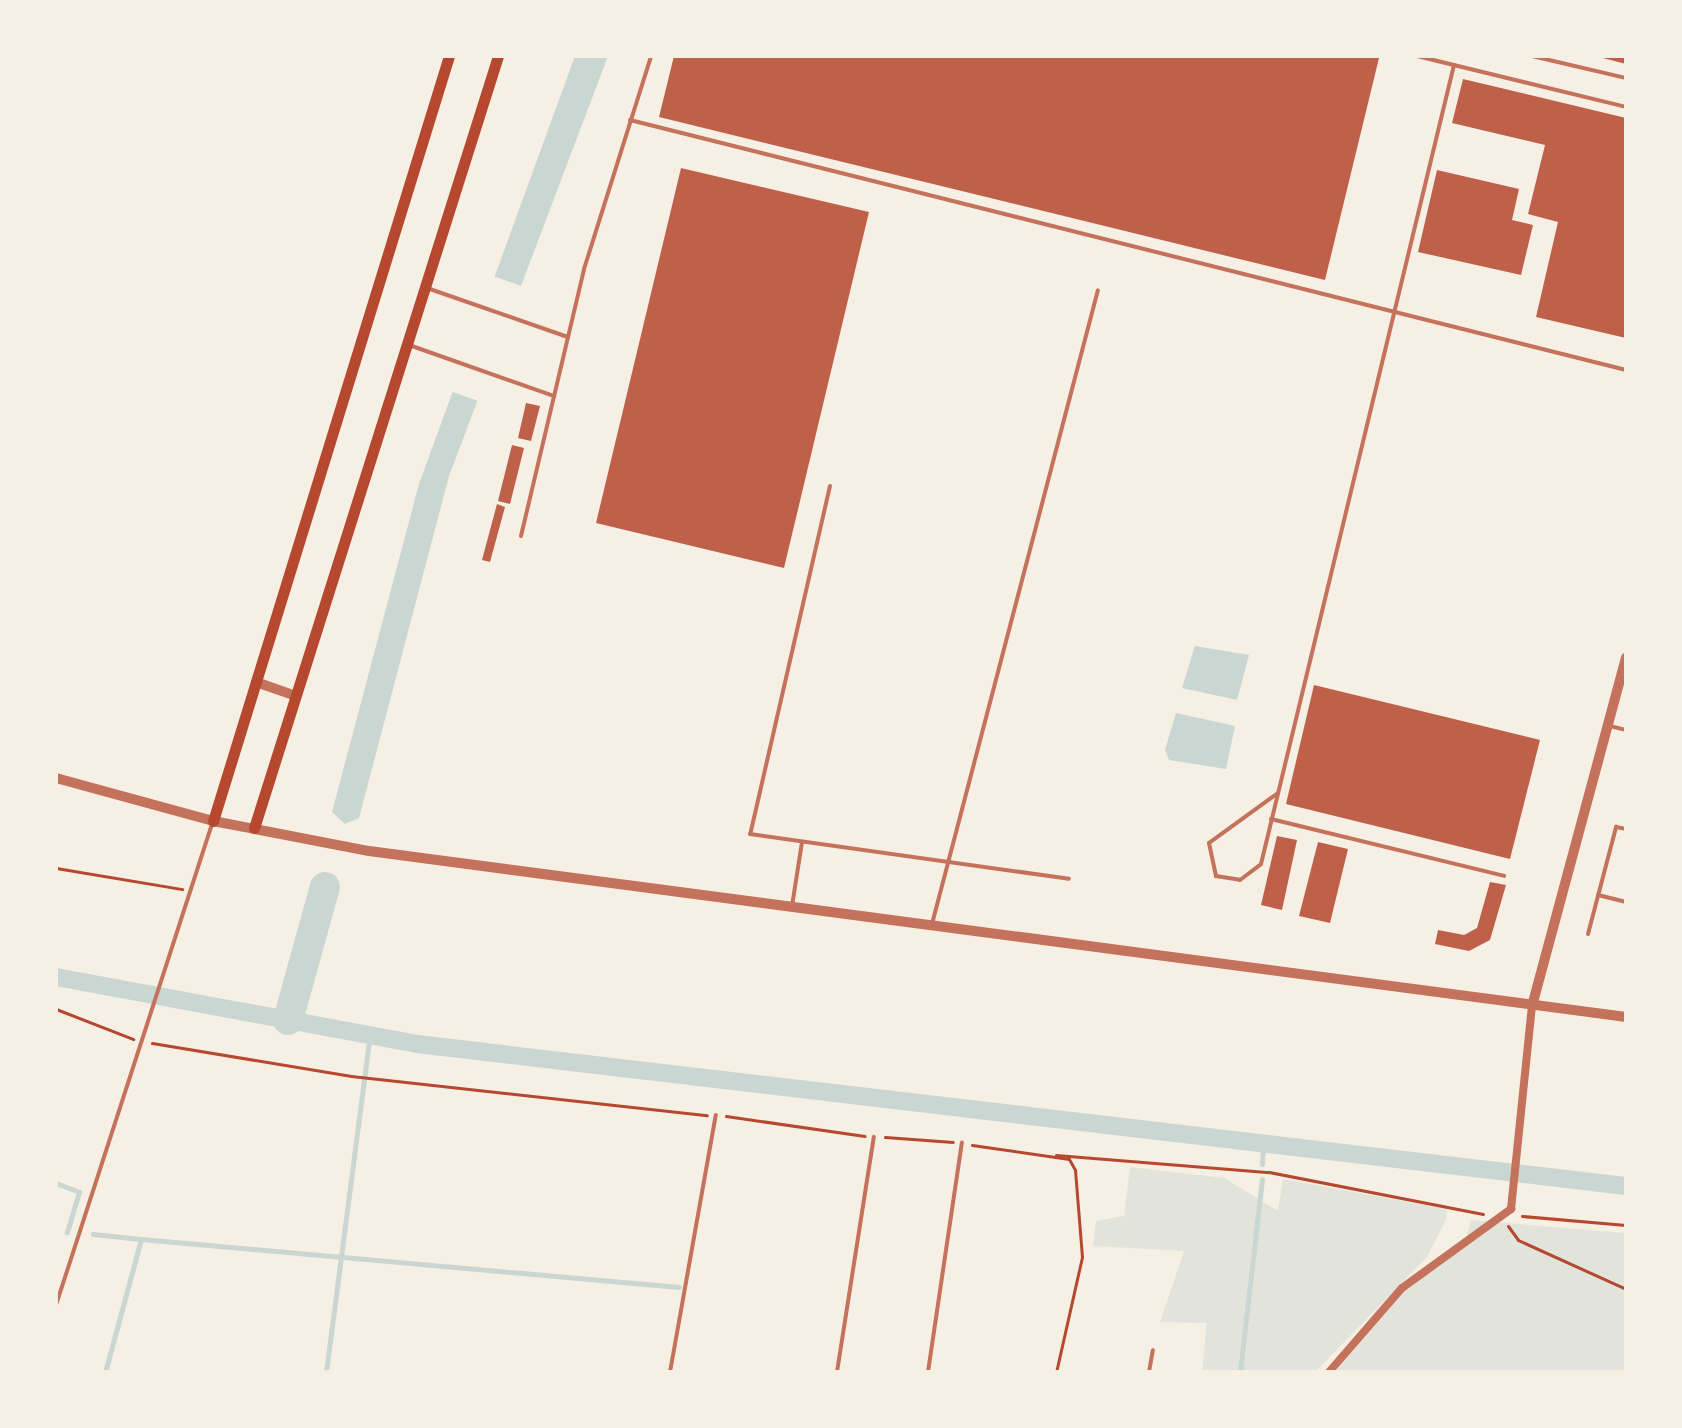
<!DOCTYPE html>
<style>
body{margin:0}
#map{position:relative;width:1682px;height:1428px;overflow:hidden;background:#f6efe4;font-family:"Titillium Web",sans-serif}
div>[style]{position:absolute}
.green>*{inset:0;background:#e2e4dc}
.water>*{inset:0;background:#c9d6d2}
.pier>*{inset:0;background:#f6efe4}
.stream>*{height:5px;margin:-2.5px;padding:0 2.5px;transform-origin:2.5px;border-radius:2.5px;background:#c9d6d2}
.canal>*{height:18px;margin:-9px;padding:0 9px;transform-origin:9px;border-radius:9px;background:#c9d6d2}
.river>*{height:30px;margin:-15px;padding:0 15px;transform-origin:15px;border-radius:15px;background:#c9d6d2}
.building>*{inset:0;background:#bf614a}
.path>*{height:3px;margin:-1.5px;padding:0 1.5px;transform-origin:1.5px;border-radius:1.5px;background:#b5482f}
.service>*{height:4px;margin:-2px;padding:0 2px;transform-origin:2px;border-radius:2px;background:#c5725c}
.minor>*{height:8px;margin:-4px;padding:0 4px;transform-origin:4px;border-radius:4px;background:#c5725c}
.tertiary>*{height:10px;margin:-5px;padding:0 5px;transform-origin:5px;border-radius:5px;background:#c5725c}
.secondary>*{height:11px;margin:-5.5px;padding:0 5.5px;transform-origin:5.5px;border-radius:5.5px;background:#b5482f}
span{translate:-50% -50%;white-space:nowrap;text-align:center;line-height:1.15;-webkit-text-stroke:8px #f6efe4;paint-order:stroke}
.frame{position:absolute;inset:0;border:58px solid #f6efe4;pointer-events:none}
</style>
<div id="map">
<div class="green">
<div style="clip-path:polygon(1130px 1167px,1224px 1178px,1278px 1211px,1283px 1179px,1447px 1209px,1446px 1220px,1427px 1257px,1315px 1372px,1202px 1372px,1207px 1323px,1160px 1322px,1184px 1251px,1093px 1246px,1096px 1221px,1124px 1216px)"></div>
<div style="clip-path:polygon(1471px 1220px,1626px 1233px,1626px 1372px,1335px 1372px,1404px 1292px,1465px 1242px)"></div>
</div>
<div class="water">
<div style="clip-path:polygon(575px 56px,608px 56px,449px 476px,359px 818px,345px 824px,332px 812px,419px 484px)"></div>
<div style="clip-path:polygon(1195px 646px,1249px 655px,1237px 700px,1182px 688px)"></div>
<div style="clip-path:polygon(1176px 713px,1235px 726px,1226px 769px,1169px 760px,1165px 750px)"></div>
</div>
<div class="pier">
<div style="clip-path:polygon(493px 276px,524px 287px,481px 402px,450px 391px)"></div>
</div>
<div class="stream">
<div style="left:1262px;top:1164px;width:21px;rotate:-87deg"></div>
<div style="left:56px;top:1183px;width:25px;rotate:21deg"></div>
<div style="left:79px;top:1192px;width:42px;rotate:106.7deg"></div>
<div style="left:93px;top:1234px;width:48px;rotate:5.9deg"></div>
<div style="left:141px;top:1239px;width:138px;rotate:105.1deg"></div>
<div style="left:141px;top:1239px;width:540px;rotate:5.1deg"></div>
<div style="left:326px;top:1372px;width:340px;rotate:-82.6deg"></div>
<div style="left:1240px;top:1372px;width:194px;rotate:-83.5deg"></div>
</div>
<div class="canal">
<div style="left:56px;top:977px;width:367px;rotate:10.5deg"></div>
<div style="left:417px;top:1044px;width:1217px;rotate:6.7deg"></div>
</div>
<div class="river">
<div style="left:288px;top:1020px;width:138px;rotate:-74.5deg"></div>
</div>
<div class="building">
<div style="clip-path:polygon(674px 56px,1373px 56px,1379px 58px,1325px 280px,659px 117px)"></div>
<div style="clip-path:polygon(1626px 56px,1626px 64px,1599px 57px,1599px 56px)"></div>
<div style="clip-path:polygon(1463px 79px,1626px 118px,1626px 338px,1536px 317px,1558px 222px,1528px 214px,1545px 145px,1452px 123px)"></div>
<div style="clip-path:polygon(681px 168px,869px 212px,784px 568px,596px 523px)"></div>
<div style="clip-path:polygon(1437px 170px,1519px 189px,1512px 220px,1533px 225px,1521px 275px,1418px 252px)"></div>
<div style="clip-path:polygon(526px 403px,540px 406px,531px 441px,518px 438px)"></div>
<div style="clip-path:polygon(512px 445px,524px 448px,510px 504px,498px 501px)"></div>
<div style="clip-path:polygon(497px 504px,505px 507px,490px 562px,482px 560px)"></div>
<div style="clip-path:polygon(1314px 685px,1540px 740px,1510px 859px,1286px 804px)"></div>
<div style="clip-path:polygon(1277px 836px,1297px 840px,1282px 910px,1261px 905px)"></div>
<div style="clip-path:polygon(1318px 842px,1348px 849px,1330px 923px,1299px 916px)"></div>
<div style="clip-path:polygon(1490px 882px,1506px 885px,1490px 940px,1469px 951px,1435px 944px,1438px 930px,1464px 935px,1477px 928px)"></div>
</div>
<div class="path">
<div style="left:56px;top:868px;width:128px;rotate:9.5deg"></div>
<div style="left:56px;top:1009px;width:83px;rotate:21.3deg"></div>
<div style="left:152px;top:1043px;width:202px;rotate:9.4deg"></div>
<div style="left:351px;top:1076px;width:358px;rotate:6.3deg"></div>
<div style="left:726px;top:1116px;width:140px;rotate:8.2deg"></div>
<div style="left:885px;top:1137px;width:68px;rotate:4.2deg"></div>
<div style="left:972px;top:1145px;width:98px;rotate:8.2deg"></div>
<div style="left:1069px;top:1159px;width:13px;rotate:61deg"></div>
<div style="left:1075px;top:1170px;width:87px;rotate:85.4deg"></div>
<div style="left:1082px;top:1257px;width:118px;rotate:102.7deg"></div>
<div style="left:1056px;top:1155px;width:214px;rotate:4.6deg"></div>
<div style="left:1269px;top:1172px;width:218px;rotate:11.1deg"></div>
<div style="left:1522px;top:1216px;width:104px;rotate:4.9deg"></div>
<div style="left:1508px;top:1226px;width:17px;rotate:54deg"></div>
<div style="left:1518px;top:1240px;width:119px;rotate:24.4deg"></div>
</div>
<div class="service">
<div style="left:1417px;top:56px;width:215px;rotate:13.7deg"></div>
<div style="left:1532px;top:56px;width:97px;rotate:13.2deg"></div>
<div style="left:630px;top:120px;width:1027px;rotate:14.09deg"></div>
<div style="left:427px;top:288px;width:149px;rotate:19.2deg"></div>
<div style="left:409px;top:345px;width:154px;rotate:19.4deg"></div>
<div style="left:830px;top:486px;width:357px;rotate:102.9deg"></div>
<div style="left:750px;top:834px;width:322px;rotate:8deg"></div>
<div style="left:521px;top:536px;width:274px;rotate:-76.7deg"></div>
<div style="left:584px;top:269px;width:223px;rotate:-72.5deg"></div>
<div style="left:1610px;top:726px;width:16px;rotate:14deg"></div>
<div style="left:1278px;top:793px;width:85px;rotate:144.1deg"></div>
<div style="left:1209px;top:843px;width:34px;rotate:78deg"></div>
<div style="left:1216px;top:876px;width:24px;rotate:9deg"></div>
<div style="left:1240px;top:880px;width:26px;rotate:-37deg"></div>
<div style="left:1261px;top:864px;width:822px;rotate:-76.42deg"></div>
<div style="left:1271px;top:819px;width:240px;rotate:13.7deg"></div>
<div style="left:1598px;top:895px;width:29px;rotate:14deg"></div>
<div style="left:792px;top:906px;width:65px;rotate:-81.1deg"></div>
<div style="left:932px;top:924px;width:655px;rotate:-75.33deg"></div>
<div style="left:1588px;top:934px;width:111px;rotate:-75.3deg"></div>
<div style="left:1616px;top:827px;width:10px;rotate:11deg"></div>
<div style="left:56px;top:1305px;width:506px;rotate:-72.03deg"></div>
<div style="left:670px;top:1372px;width:261px;rotate:-79.9deg"></div>
<div style="left:837px;top:1372px;width:238px;rotate:-81.1deg"></div>
<div style="left:928px;top:1372px;width:232px;rotate:-81.6deg"></div>
<div style="left:1149px;top:1372px;width:22px;rotate:-80deg"></div>
</div>
<div class="minor">
<div style="left:1329px;top:1372px;width:111px;rotate:-49deg"></div>
<div style="left:1402px;top:1288px;width:135px;rotate:-35.9deg"></div>
<div style="left:1511px;top:1209px;width:204px;rotate:-84.1deg"></div>
</div>
<div class="tertiary">
<div style="left:256px;top:682px;width:42px;rotate:19.3deg"></div>
<div style="left:56px;top:778px;width:163px;rotate:15.3deg"></div>
<div style="left:213px;top:821px;width:159px;rotate:10.9deg"></div>
<div style="left:369px;top:851px;width:1268px;rotate:7.52deg"></div>
<div style="left:1532px;top:1006px;width:361px;rotate:-74.9deg"></div>
</div>
<div class="secondary">
<div style="left:213px;top:821px;width:801px;rotate:-72.86deg"></div>
<div style="left:254px;top:828px;width:810px;rotate:-72.46deg"></div>
</div>
<div class="frame"></div>
</div>
